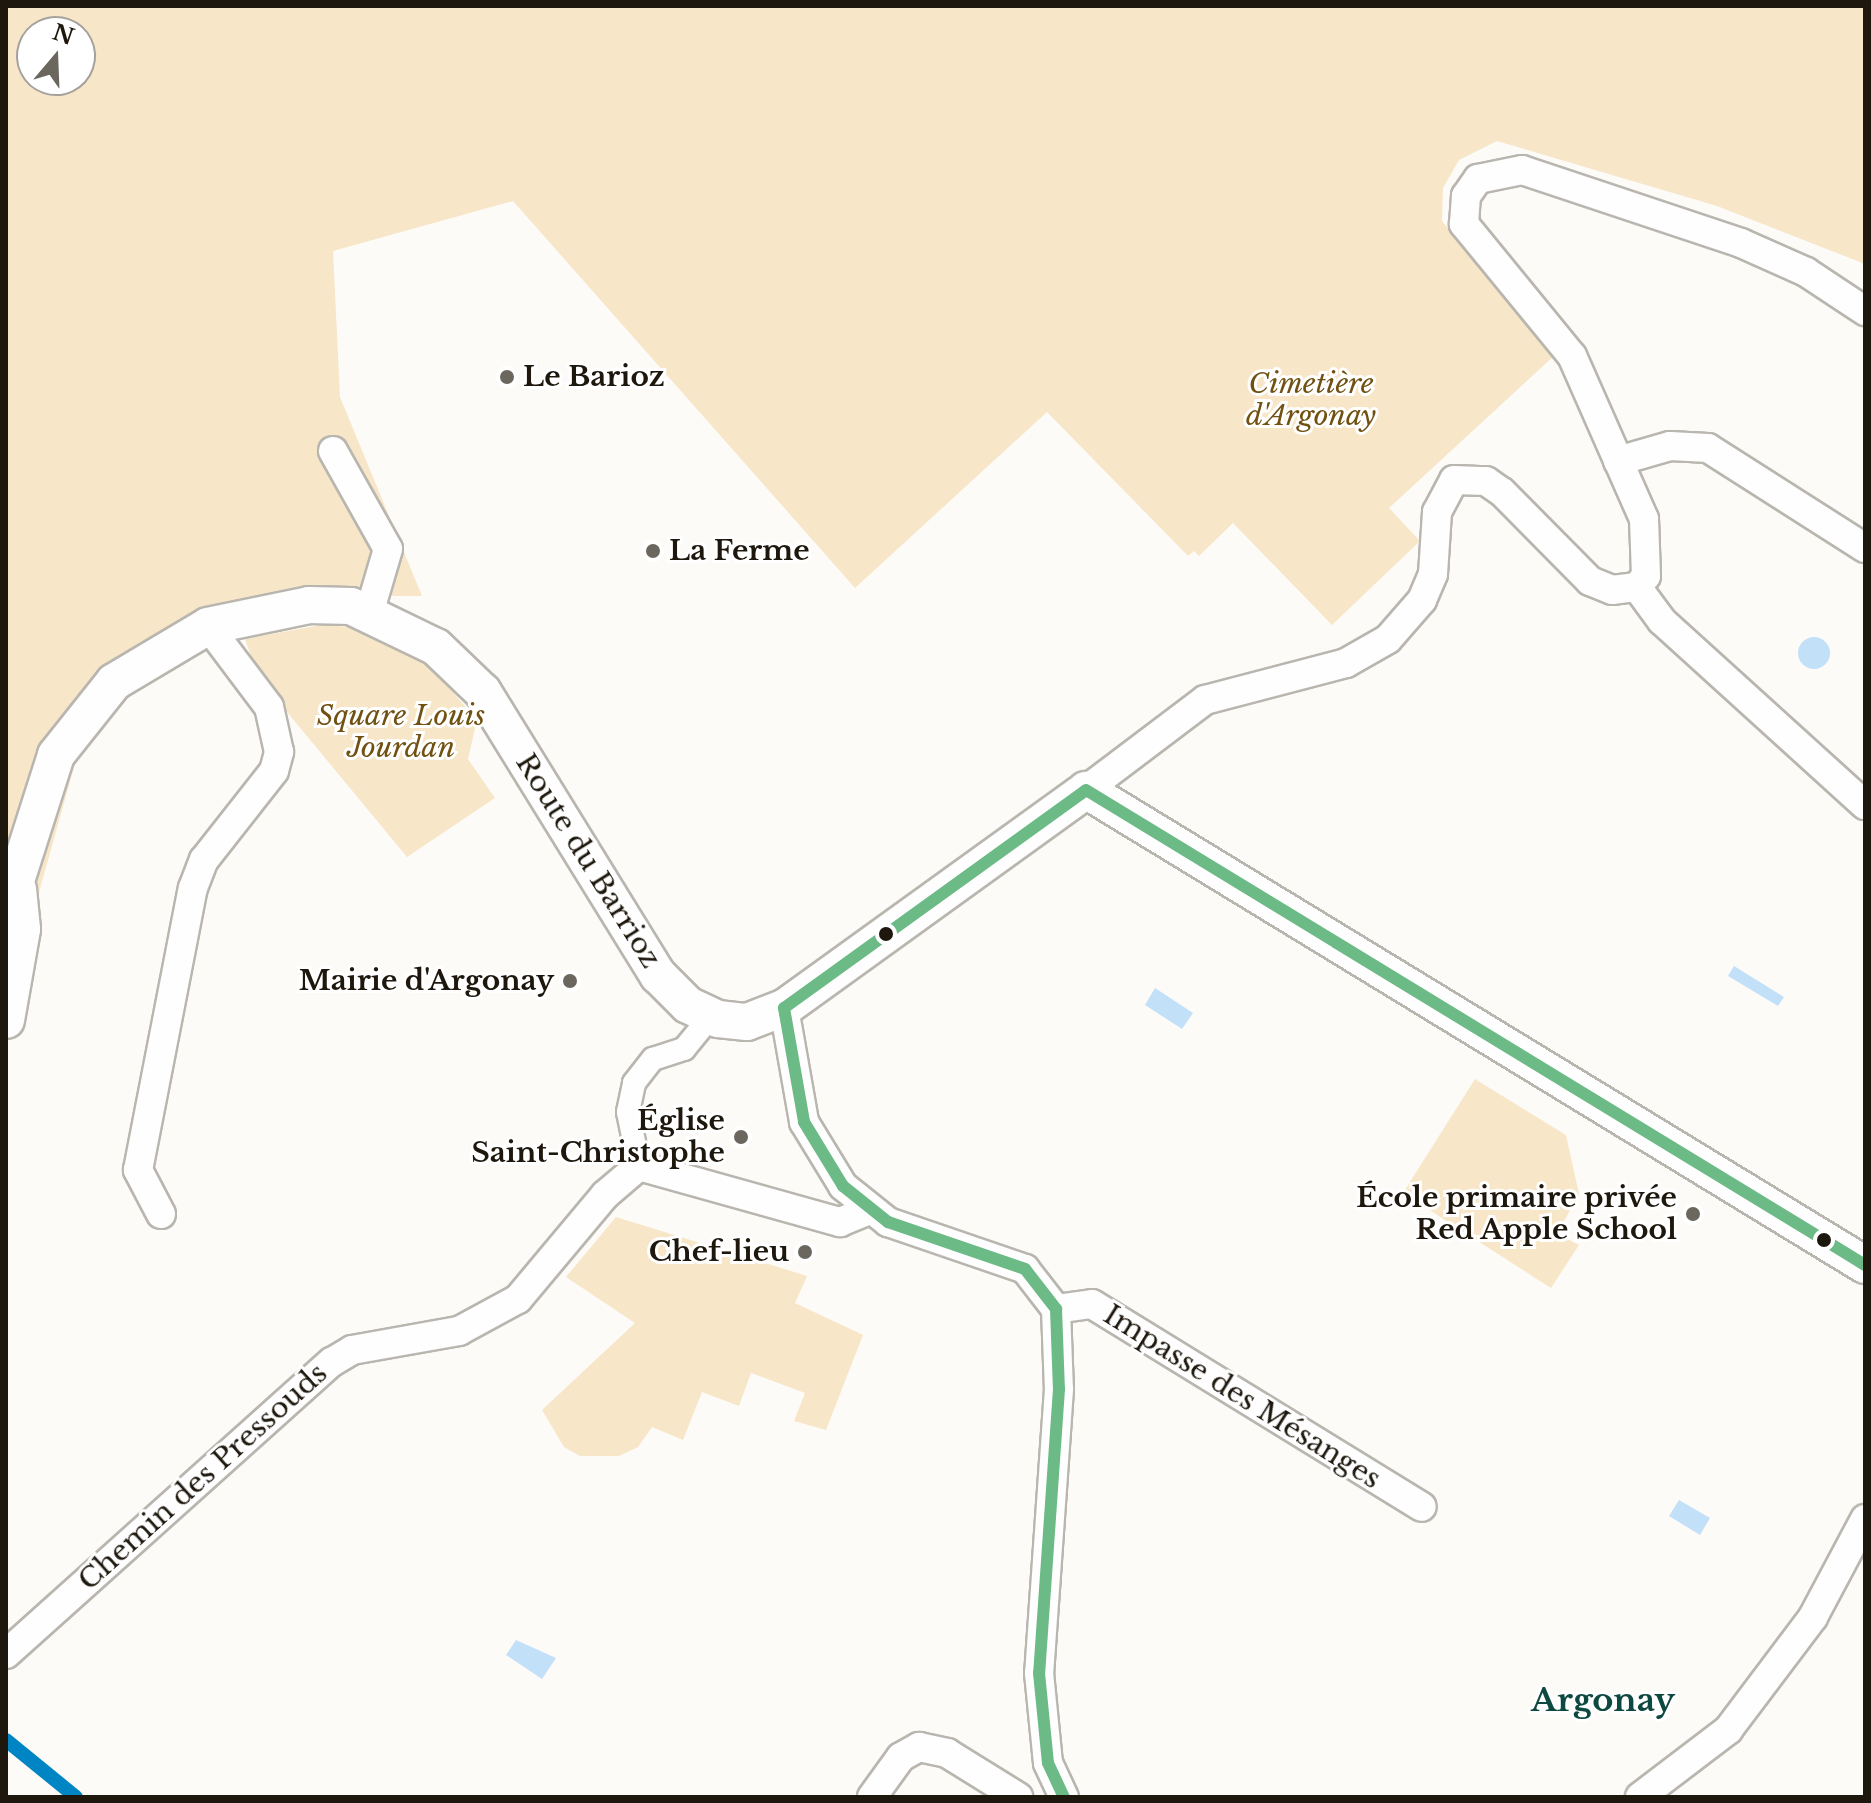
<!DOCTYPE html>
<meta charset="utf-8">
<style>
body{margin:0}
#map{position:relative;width:1871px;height:1803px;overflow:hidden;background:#fdfbf8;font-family:"Libre Baskerville",serif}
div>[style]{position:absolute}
.green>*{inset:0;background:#f7e6c8}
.water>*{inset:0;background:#c3e0f9}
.round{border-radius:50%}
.roads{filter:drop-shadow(2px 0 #b9b6af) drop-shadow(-2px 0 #b9b6af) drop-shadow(0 2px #b9b6af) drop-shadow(0 -2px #b9b6af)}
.pedestrian>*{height:22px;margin:-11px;padding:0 11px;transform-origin:11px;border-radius:11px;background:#fffefe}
.minor>*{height:28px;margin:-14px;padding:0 14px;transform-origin:14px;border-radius:14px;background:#fffefe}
.tertiary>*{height:36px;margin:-18px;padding:0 18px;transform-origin:18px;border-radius:18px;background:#fffefe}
.bus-1>*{height:12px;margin:-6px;padding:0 6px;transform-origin:6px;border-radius:6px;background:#6cba86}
.rail-1>*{height:14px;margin:-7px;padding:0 7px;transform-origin:7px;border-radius:7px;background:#0085c4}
.dots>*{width:22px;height:22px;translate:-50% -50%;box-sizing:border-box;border:4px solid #fff;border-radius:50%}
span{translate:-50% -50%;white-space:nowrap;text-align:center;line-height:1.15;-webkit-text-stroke:6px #fff;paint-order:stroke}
.poi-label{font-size:28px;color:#1d170d;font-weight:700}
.left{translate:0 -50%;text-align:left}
.right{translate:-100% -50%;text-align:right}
.park-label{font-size:28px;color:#705112;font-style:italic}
.street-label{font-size:28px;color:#1d170d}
.quarter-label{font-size:32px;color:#0d4941;font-weight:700}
.frame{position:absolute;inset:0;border:8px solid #1d170d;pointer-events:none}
.north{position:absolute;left:16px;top:16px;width:80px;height:80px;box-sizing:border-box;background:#fff;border:2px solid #a5a29e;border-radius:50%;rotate:19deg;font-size:22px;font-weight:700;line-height:32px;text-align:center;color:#1d170d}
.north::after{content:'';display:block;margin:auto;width:28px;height:36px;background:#6b675f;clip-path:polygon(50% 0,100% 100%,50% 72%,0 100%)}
</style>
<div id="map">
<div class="green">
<div style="clip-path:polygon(evenodd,6px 6px,1865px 6px,1865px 264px,1717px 206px,1497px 141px,1459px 160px,1443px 188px,1442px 221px,1555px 355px,1389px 508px,1420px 541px,1332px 625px,1233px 523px,1199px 556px,1194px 551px,1188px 556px,1047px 412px,855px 588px,513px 201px,333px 251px,340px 397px,422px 596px,318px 596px,251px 606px,92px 703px,6px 1010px,6px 6px,32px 32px,80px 32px,80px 80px,32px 80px,32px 32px)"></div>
<div style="clip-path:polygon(321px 625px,352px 627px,428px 664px,477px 720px,468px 759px,495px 798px,407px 857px,258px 677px,245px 639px)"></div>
<div style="clip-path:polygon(1475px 1079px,1566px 1135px,1579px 1194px,1557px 1234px,1579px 1245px,1551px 1288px,1403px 1193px)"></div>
<div style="clip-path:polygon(616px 1217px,807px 1276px,795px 1303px,863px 1335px,826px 1430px,794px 1421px,805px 1393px,751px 1373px,739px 1406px,702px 1392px,683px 1440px,652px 1427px,638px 1447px,619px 1456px,580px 1456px,564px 1447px,542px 1410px,635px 1323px,566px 1277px)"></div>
</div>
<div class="water">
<div class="round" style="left:1798px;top:637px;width:32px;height:32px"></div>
<div style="clip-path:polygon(1734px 966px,1784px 997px,1778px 1006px,1728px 976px)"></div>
<div style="clip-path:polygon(1155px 988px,1193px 1013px,1182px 1029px,1145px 1005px)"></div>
<div style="clip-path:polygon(1679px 1500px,1710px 1518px,1700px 1535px,1669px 1516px)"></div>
<div style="clip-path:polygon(516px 1640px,556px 1658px,542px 1679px,506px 1655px)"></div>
</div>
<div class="roads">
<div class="pedestrian">
<div style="left:639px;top:1166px;width:55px;rotate:-101.5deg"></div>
<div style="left:628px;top:1112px;width:30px;rotate:-78deg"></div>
<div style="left:634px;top:1083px;width:31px;rotate:-52deg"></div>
<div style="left:653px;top:1059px;width:33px;rotate:-18deg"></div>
<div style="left:684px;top:1049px;width:43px;rotate:-50.7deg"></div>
</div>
<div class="minor">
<div style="left:333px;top:451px;width:112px;rotate:60.7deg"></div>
<div style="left:388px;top:549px;width:64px;rotate:106.4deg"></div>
<div style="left:1618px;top:461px;width:54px;rotate:-16.1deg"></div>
<div style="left:1670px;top:446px;width:38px;rotate:3deg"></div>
<div style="left:1708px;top:448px;width:186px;rotate:32.5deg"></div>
<div style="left:1637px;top:587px;width:42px;rotate:53.7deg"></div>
<div style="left:1662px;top:621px;width:274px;rotate:42.2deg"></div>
<div style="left:1086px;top:790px;width:149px;rotate:-37.1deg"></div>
<div style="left:1205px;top:700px;width:146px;rotate:-14.7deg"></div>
<div style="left:1346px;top:663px;width:48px;rotate:-29.7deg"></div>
<div style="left:1388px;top:639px;width:52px;rotate:-48.9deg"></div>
<div style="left:1422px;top:600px;width:28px;rotate:-67deg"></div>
<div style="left:1433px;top:574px;width:62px;rotate:-86.3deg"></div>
<div style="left:1437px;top:512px;width:36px;rotate:-62deg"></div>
<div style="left:1454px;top:480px;width:32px;rotate:2deg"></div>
<div style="left:1486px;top:481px;width:19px;rotate:35deg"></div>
<div style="left:1502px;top:492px;width:125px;rotate:45.3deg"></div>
<div style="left:1590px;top:581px;width:24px;rotate:22deg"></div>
<div style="left:1612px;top:590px;width:25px;rotate:-7deg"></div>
<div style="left:1637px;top:587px;width:14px;rotate:-51deg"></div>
<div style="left:1646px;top:576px;width:57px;rotate:-92deg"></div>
<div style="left:1644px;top:519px;width:178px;rotate:-113.8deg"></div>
<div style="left:1572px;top:356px;width:171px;rotate:-129.3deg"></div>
<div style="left:1464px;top:224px;width:28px;rotate:-86deg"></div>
<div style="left:1466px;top:196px;width:21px;rotate:-55deg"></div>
<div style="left:1478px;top:179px;width:45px;rotate:-11.6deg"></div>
<div style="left:1522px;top:170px;width:231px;rotate:18.4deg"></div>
<div style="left:1741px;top:243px;width:71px;rotate:24deg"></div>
<div style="left:1806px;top:272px;width:71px;rotate:33.5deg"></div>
<div style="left:784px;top:1008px;width:116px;rotate:80deg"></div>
<div style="left:804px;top:1122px;width:75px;rotate:58.6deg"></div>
<div style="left:843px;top:1186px;width:58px;rotate:38.7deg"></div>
<div style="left:888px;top:1222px;width:145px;rotate:18.9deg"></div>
<div style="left:1025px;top:1269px;width:51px;rotate:52.2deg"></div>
<div style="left:1056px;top:1309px;width:80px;rotate:87.9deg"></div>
<div style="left:1059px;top:1389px;width:285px;rotate:94deg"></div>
<div style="left:1039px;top:1673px;width:90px;rotate:84.3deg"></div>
<div style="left:1048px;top:1763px;width:38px;rotate:65deg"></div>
<div style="left:161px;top:1214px;width:50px;rotate:-117.6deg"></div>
<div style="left:138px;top:1170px;width:287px;rotate:-79deg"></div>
<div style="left:193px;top:888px;width:30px;rotate:-69deg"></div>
<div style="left:204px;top:860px;width:113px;rotate:-51.8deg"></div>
<div style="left:274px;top:771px;width:20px;rotate:-75deg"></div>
<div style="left:279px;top:752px;width:46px;rotate:-102.5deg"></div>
<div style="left:269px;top:707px;width:101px;rotate:-127deg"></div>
<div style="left:1056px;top:1309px;width:36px;rotate:-8deg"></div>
<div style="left:1092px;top:1304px;width:387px;rotate:31.6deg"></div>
<div style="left:6px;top:1654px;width:438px;rotate:-41.9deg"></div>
<div style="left:332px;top:1362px;width:23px;rotate:-31deg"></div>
<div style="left:352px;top:1350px;width:109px;rotate:-10.1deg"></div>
<div style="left:459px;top:1331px;width:67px;rotate:-28.5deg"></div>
<div style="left:518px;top:1299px;width:136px;rotate:-50.1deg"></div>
<div style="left:605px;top:1195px;width:45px;rotate:-40.5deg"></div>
<div style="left:639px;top:1166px;width:209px;rotate:15.6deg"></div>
<div style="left:840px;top:1222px;width:31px;rotate:-22deg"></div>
<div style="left:872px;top:1797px;width:49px;rotate:-54.1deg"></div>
<div style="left:901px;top:1757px;width:21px;rotate:-29deg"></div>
<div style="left:919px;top:1747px;width:29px;rotate:12deg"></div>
<div style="left:947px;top:1753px;width:84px;rotate:31.8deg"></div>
<div style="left:1640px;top:1797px;width:111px;rotate:-37.3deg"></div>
<div style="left:1728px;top:1730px;width:141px;rotate:-53deg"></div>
<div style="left:1813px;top:1617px;width:111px;rotate:-62deg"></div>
</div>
<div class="tertiary">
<div style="left:6px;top:912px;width:165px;rotate:-72.3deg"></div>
<div style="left:56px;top:755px;width:93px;rotate:-51.5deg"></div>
<div style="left:114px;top:682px;width:109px;rotate:-30.8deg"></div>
<div style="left:208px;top:626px;width:103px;rotate:-11.7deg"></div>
<div style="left:309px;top:605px;width:42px;rotate:1.4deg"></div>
<div style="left:351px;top:606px;width:94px;rotate:25.8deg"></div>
<div style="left:436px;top:647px;width:65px;rotate:43.8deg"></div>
<div style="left:483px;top:692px;width:333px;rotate:58.3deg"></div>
<div style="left:658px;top:975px;width:42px;rotate:45deg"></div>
<div style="left:688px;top:1005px;width:33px;rotate:25deg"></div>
<div style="left:718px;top:1019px;width:29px;rotate:6deg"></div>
<div style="left:747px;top:1022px;width:40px;rotate:-21deg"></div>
<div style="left:784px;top:1008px;width:372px;rotate:-35.8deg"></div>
<div style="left:1086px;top:790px;width:912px;rotate:31.37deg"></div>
<div style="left:6px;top:1020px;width:92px;rotate:-80deg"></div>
<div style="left:22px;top:929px;width:40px;rotate:-95.7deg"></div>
</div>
</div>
<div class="bus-1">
<div style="left:1086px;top:790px;width:912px;rotate:31.37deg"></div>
<div style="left:784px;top:1008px;width:116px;rotate:80deg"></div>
<div style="left:804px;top:1122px;width:75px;rotate:58.6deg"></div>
<div style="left:843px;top:1186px;width:58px;rotate:38.7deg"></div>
<div style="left:888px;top:1222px;width:145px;rotate:18.9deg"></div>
<div style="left:1025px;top:1269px;width:51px;rotate:52.2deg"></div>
<div style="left:1056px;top:1309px;width:80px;rotate:87.9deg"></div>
<div style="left:1059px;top:1389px;width:285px;rotate:94deg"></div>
<div style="left:1039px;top:1673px;width:90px;rotate:84.3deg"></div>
<div style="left:1048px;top:1763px;width:38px;rotate:65deg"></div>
<div style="left:784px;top:1008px;width:372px;rotate:-35.8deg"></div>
</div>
<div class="rail-1">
<div style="left:6px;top:1740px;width:90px;rotate:39.2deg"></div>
</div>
<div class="dots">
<div style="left:507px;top:377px;background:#6b675f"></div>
<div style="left:653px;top:551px;background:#6b675f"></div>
<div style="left:886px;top:934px;background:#1d170d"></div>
<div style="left:570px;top:981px;background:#6b675f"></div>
<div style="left:741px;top:1137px;background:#6b675f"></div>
<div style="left:1693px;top:1214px;background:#6b675f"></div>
<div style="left:1824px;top:1240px;background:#1d170d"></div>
<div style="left:805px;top:1252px;background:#6b675f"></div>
</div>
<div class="poi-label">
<span class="left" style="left:523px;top:377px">Le Barioz</span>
<span class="left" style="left:669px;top:551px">La Ferme</span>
<span class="right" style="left:554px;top:981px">Mairie d'Argonay</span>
<span class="right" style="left:725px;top:1137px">Église<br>Saint-Christophe</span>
<span class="right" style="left:1677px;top:1214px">École primaire privée<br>Red Apple School</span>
<span class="right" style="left:789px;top:1252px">Chef-lieu</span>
</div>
<div class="park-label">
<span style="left:1311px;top:400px">Cimetière<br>d'Argonay</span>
<span style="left:401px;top:732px">Square Louis<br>Jourdan</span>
</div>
<div class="street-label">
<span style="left:588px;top:861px;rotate:58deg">Route du Barrioz</span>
<span style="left:1242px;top:1397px;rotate:32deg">Impasse des Mésanges</span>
<span style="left:203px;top:1477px;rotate:-42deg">Chemin des Pressouds</span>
</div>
<div class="quarter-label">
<span style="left:1603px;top:1700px">Argonay</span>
</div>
<div class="frame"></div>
<div class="north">N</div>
</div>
